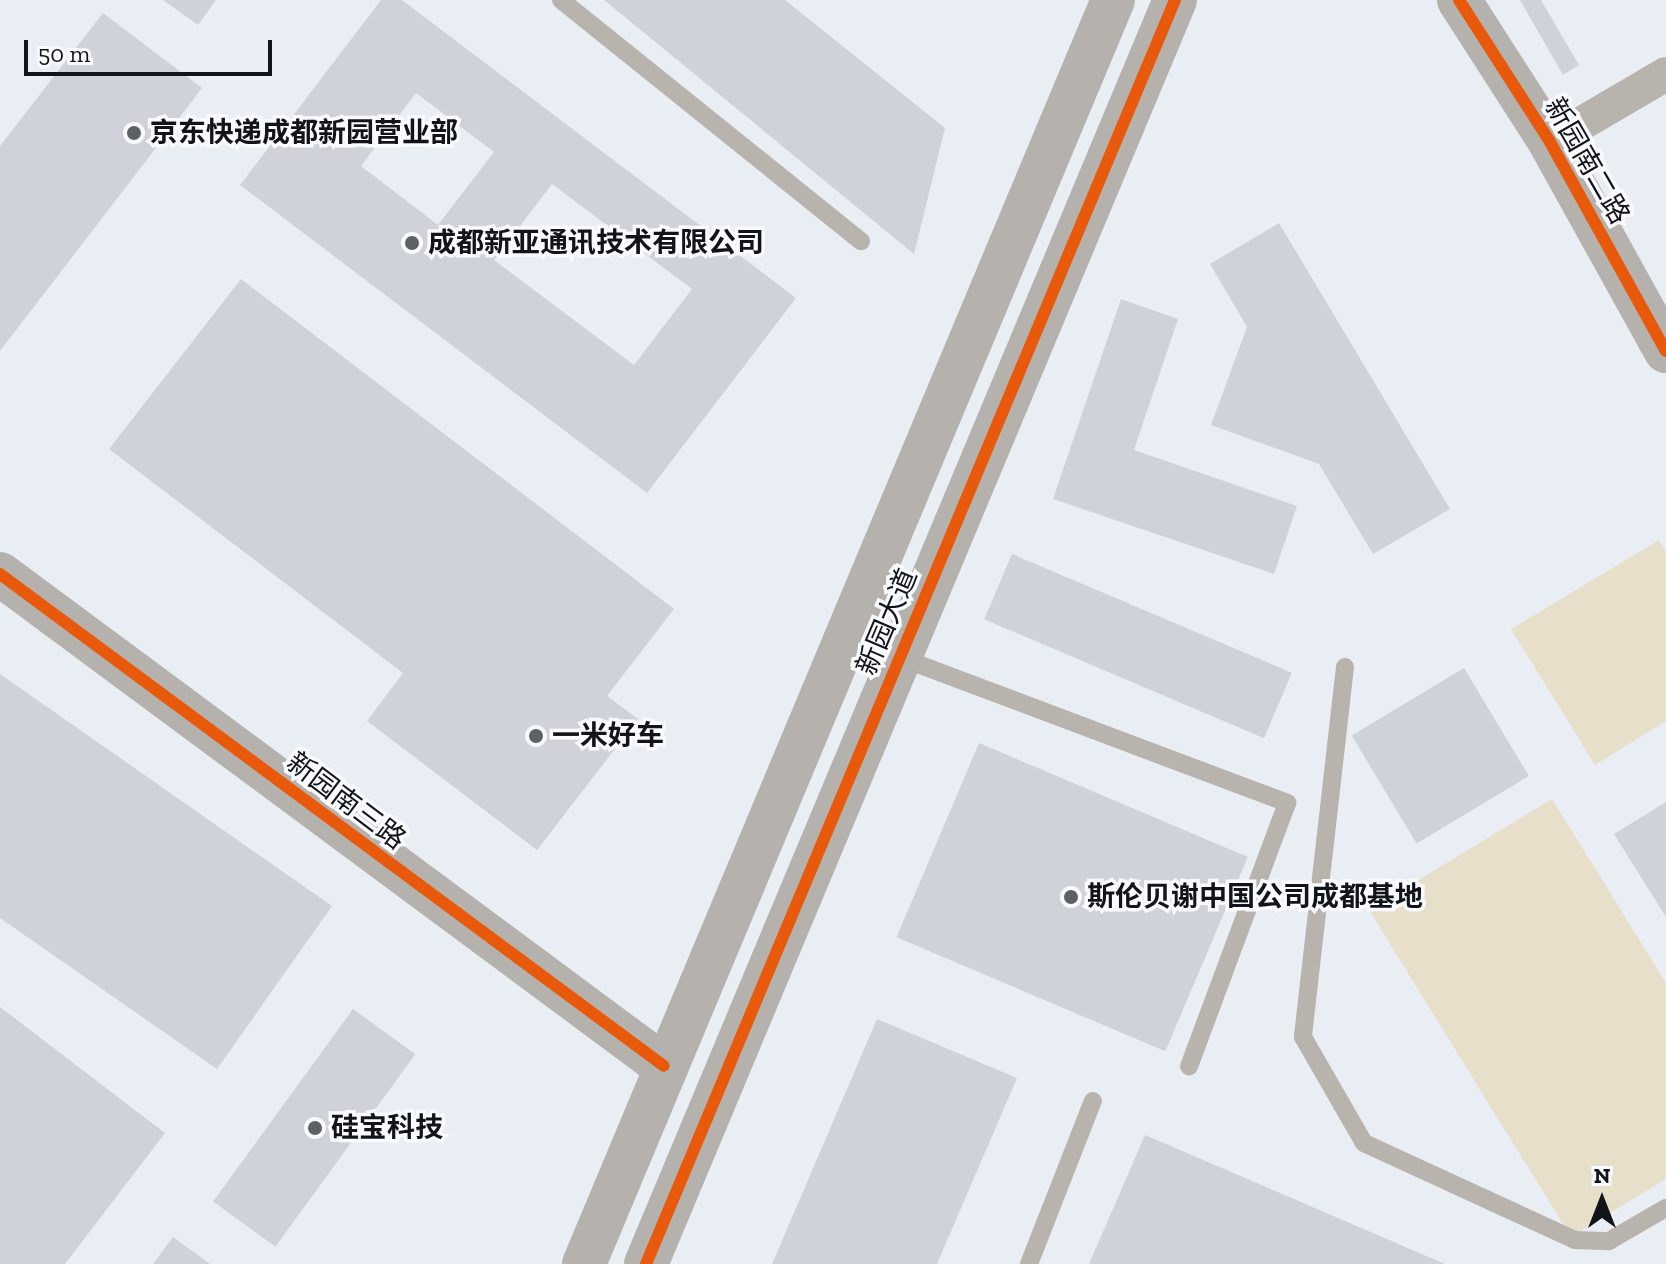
<!DOCTYPE html>
<meta charset="utf-8">
<style>
body{margin:0}
#map{position:relative;width:1666px;height:1264px;overflow:hidden;background:#e8eef4;font-family:"Zilla Slab","Noto Sans SC",serif}
div>[style]{position:absolute}
.green>*{inset:0;background:#e8dfcb}
.building>*{inset:0;background:#cfd3d9;transform-origin:0 0}
.lane>*{height:18px;margin:-9px;padding:0 9px;transform-origin:9px;border-radius:9px;background:#b8b4ad}
.street>*{height:34px;margin:-17px;padding:0 17px;transform-origin:17px;border-radius:17px;background:#b8b4ad}
.secondary>*{height:44px;margin:-22px;padding:0 22px;transform-origin:22px;border-radius:22px;background:#b5b2ad}
.cycleway>*{height:12px;margin:-6px;padding:0 6px;transform-origin:6px;border-radius:6px;background:#e8590c}
.dots>*{width:22px;height:22px;translate:-50% -50%;box-sizing:border-box;border:4px solid #f8fafd;border-radius:50%}
span{translate:-50% -50%;white-space:nowrap;text-align:center;line-height:1.15;-webkit-text-stroke:7px #f8fafd;paint-order:stroke}
.poi-label{font-size:28px;color:#111519;font-weight:700}
.left{translate:0 -50%;text-align:left}
.street-label{font-size:28px;color:#111519}
.north{position:absolute;left:1562px;top:1160px;width:80px;height:80px;-webkit-text-stroke:6px #f8fafd;paint-order:stroke;rotate:0deg;font-size:22px;font-weight:700;line-height:32px;text-align:center;color:#111519}
.north::after{content:'';display:block;margin:auto;width:28px;height:36px;background:#111519;clip-path:polygon(50% 0,100% 100%,50% 72%,0 100%)}
.scale{position:absolute;left:24px;top:40px;width:248px;height:36px;box-sizing:border-box;border:4px solid #111519;border-top:0;padding-left:10px;font-size:24px;line-height:28px;white-space:nowrap;color:#111519;-webkit-text-stroke:6px #f8fafd;paint-order:stroke}
</style>
<div id="map">
<div class="green">
<div style="clip-path:polygon(1659px 540px,1666px 552px,1666px 721px,1595px 765px,1511px 629px)"></div>
<div style="clip-path:polygon(1552px 799px,1666px 983px,1666px 1179px,1571px 1237px,1369px 910px)"></div>
</div>
<div class="building">
<div style="clip-path:polygon(163px 0,216px 0,198px 25px)"></div>
<div style="clip-path:polygon(evenodd,381px 0,402px 0,796px 298px,647px 493px,240px 185px,381px 0,416px 93px,494px 152px,438px 225px,361px 166px,416px 93px,381px 0,552px 184px,692px 289px,634px 365px,494px 260px,552px 184px)"></div>
<div style="clip-path:polygon(604px 0,785px 0,945px 128px,914px 254px)"></div>
<div style="clip-path:polygon(1520px 0,1541px 0,1579px 65px,1563px 75px)"></div>
<div style="clip-path:polygon(103px 13px,202px 88px,0 351px,0 146px)"></div>
<div style="clip-path:polygon(1279px 223px,1450px 509px,1373px 554px,1319px 464px,1211px 425px,1247px 327px,1210px 264px)"></div>
<div style="clip-path:polygon(241px 279px,674px 609px,607px 696px,638px 719px,537px 850px,367px 721px,403px 673px,109px 449px)"></div>
<div style="clip-path:polygon(1121px 299px,1178px 319px,1134px 450px,1297px 506px,1274px 574px,1053px 499px)"></div>
<div style="left:1012px;top:554px;width:304px;height:71px;rotate:23deg"></div>
<div style="left:1464px;top:668px;width:126px;height:131px;rotate:59deg"></div>
<div style="clip-path:polygon(0 674px,332px 906px,217px 1069px,0 918px)"></div>
<div style="left:979px;top:743px;width:292px;height:211px;rotate:23deg"></div>
<div style="clip-path:polygon(1666px 802px,1666px 917px,1614px 834px)"></div>
<div style="clip-path:polygon(0 1007px,165px 1133px,65px 1264px,0 1264px)"></div>
<div style="left:353px;top:1009px;width:77px;height:238px;rotate:36deg"></div>
<div style="clip-path:polygon(877px 1019px,1017px 1078px,937px 1264px,772px 1264px)"></div>
<div style="clip-path:polygon(1145px 1135px,1445px 1264px,1089px 1264px)"></div>
<div style="clip-path:polygon(173px 1237px,210px 1264px,153px 1264px)"></div>
</div>
<div class="lane">
<div style="left:561px;top:0;width:385px;rotate:38.8deg"></div>
<div style="left:899px;top:657px;width:415px;rotate:20.6deg"></div>
<div style="left:1287px;top:803px;width:281px;rotate:110.4deg"></div>
<div style="left:1345px;top:667px;width:372px;rotate:96.5deg"></div>
<div style="left:1303px;top:1037px;width:122px;rotate:60.1deg"></div>
<div style="left:1364px;top:1143px;width:232px;rotate:24.7deg"></div>
<div style="left:1575px;top:1240px;width:34px;rotate:2deg"></div>
<div style="left:1609px;top:1241px;width:66px;rotate:-30.1deg"></div>
<div style="left:1029px;top:1264px;width:175px;rotate:-68.6deg"></div>
</div>
<div class="street">
<div style="left:1550px;top:142px;width:134px;rotate:-30.4deg"></div>
</div>
<div class="secondary">
<div style="left:1459px;top:0;width:169px;rotate:57.3deg"></div>
<div style="left:1550px;top:142px;width:239px;rotate:61deg"></div>
<div style="left:0;top:574px;width:826px;rotate:36.54deg"></div>
<div style="left:584px;top:1264px;width:1370px;rotate:-67.29deg"></div>
<div style="left:646px;top:1264px;width:1370px;rotate:-67.29deg"></div>
</div>
<div class="cycleway">
<div style="left:1459px;top:0;width:169px;rotate:57.3deg"></div>
<div style="left:1550px;top:142px;width:239px;rotate:61deg"></div>
<div style="left:0;top:574px;width:826px;rotate:36.54deg"></div>
<div style="left:646px;top:1264px;width:1370px;rotate:-67.29deg"></div>
</div>
<div class="dots">
<div style="left:134px;top:133px;background:#5c6166"></div>
<div style="left:412px;top:243px;background:#5c6166"></div>
<div style="left:536px;top:736px;background:#5c6166"></div>
<div style="left:1071px;top:897px;background:#5c6166"></div>
<div style="left:315px;top:1128px;background:#5c6166"></div>
</div>
<div class="poi-label">
<span class="left" style="left:150px;top:133px">京东快递成都新园营业部</span>
<span class="left" style="left:428px;top:243px">成都新亚通讯技术有限公司</span>
<span class="left" style="left:552px;top:736px">一米好车</span>
<span class="left" style="left:1087px;top:897px">斯伦贝谢中国公司成都基地</span>
<span class="left" style="left:331px;top:1128px">硅宝科技</span>
</div>
<div class="street-label">
<span style="left:1587px;top:161px;rotate:60deg">新园南二路</span>
<span style="left:887px;top:622px;rotate:-67deg">新园大道</span>
<span style="left:346px;top:801px;rotate:37deg">新园南三路</span>
</div>
<div class="north">N</div>
<div class="scale">50 m</div>
</div>
